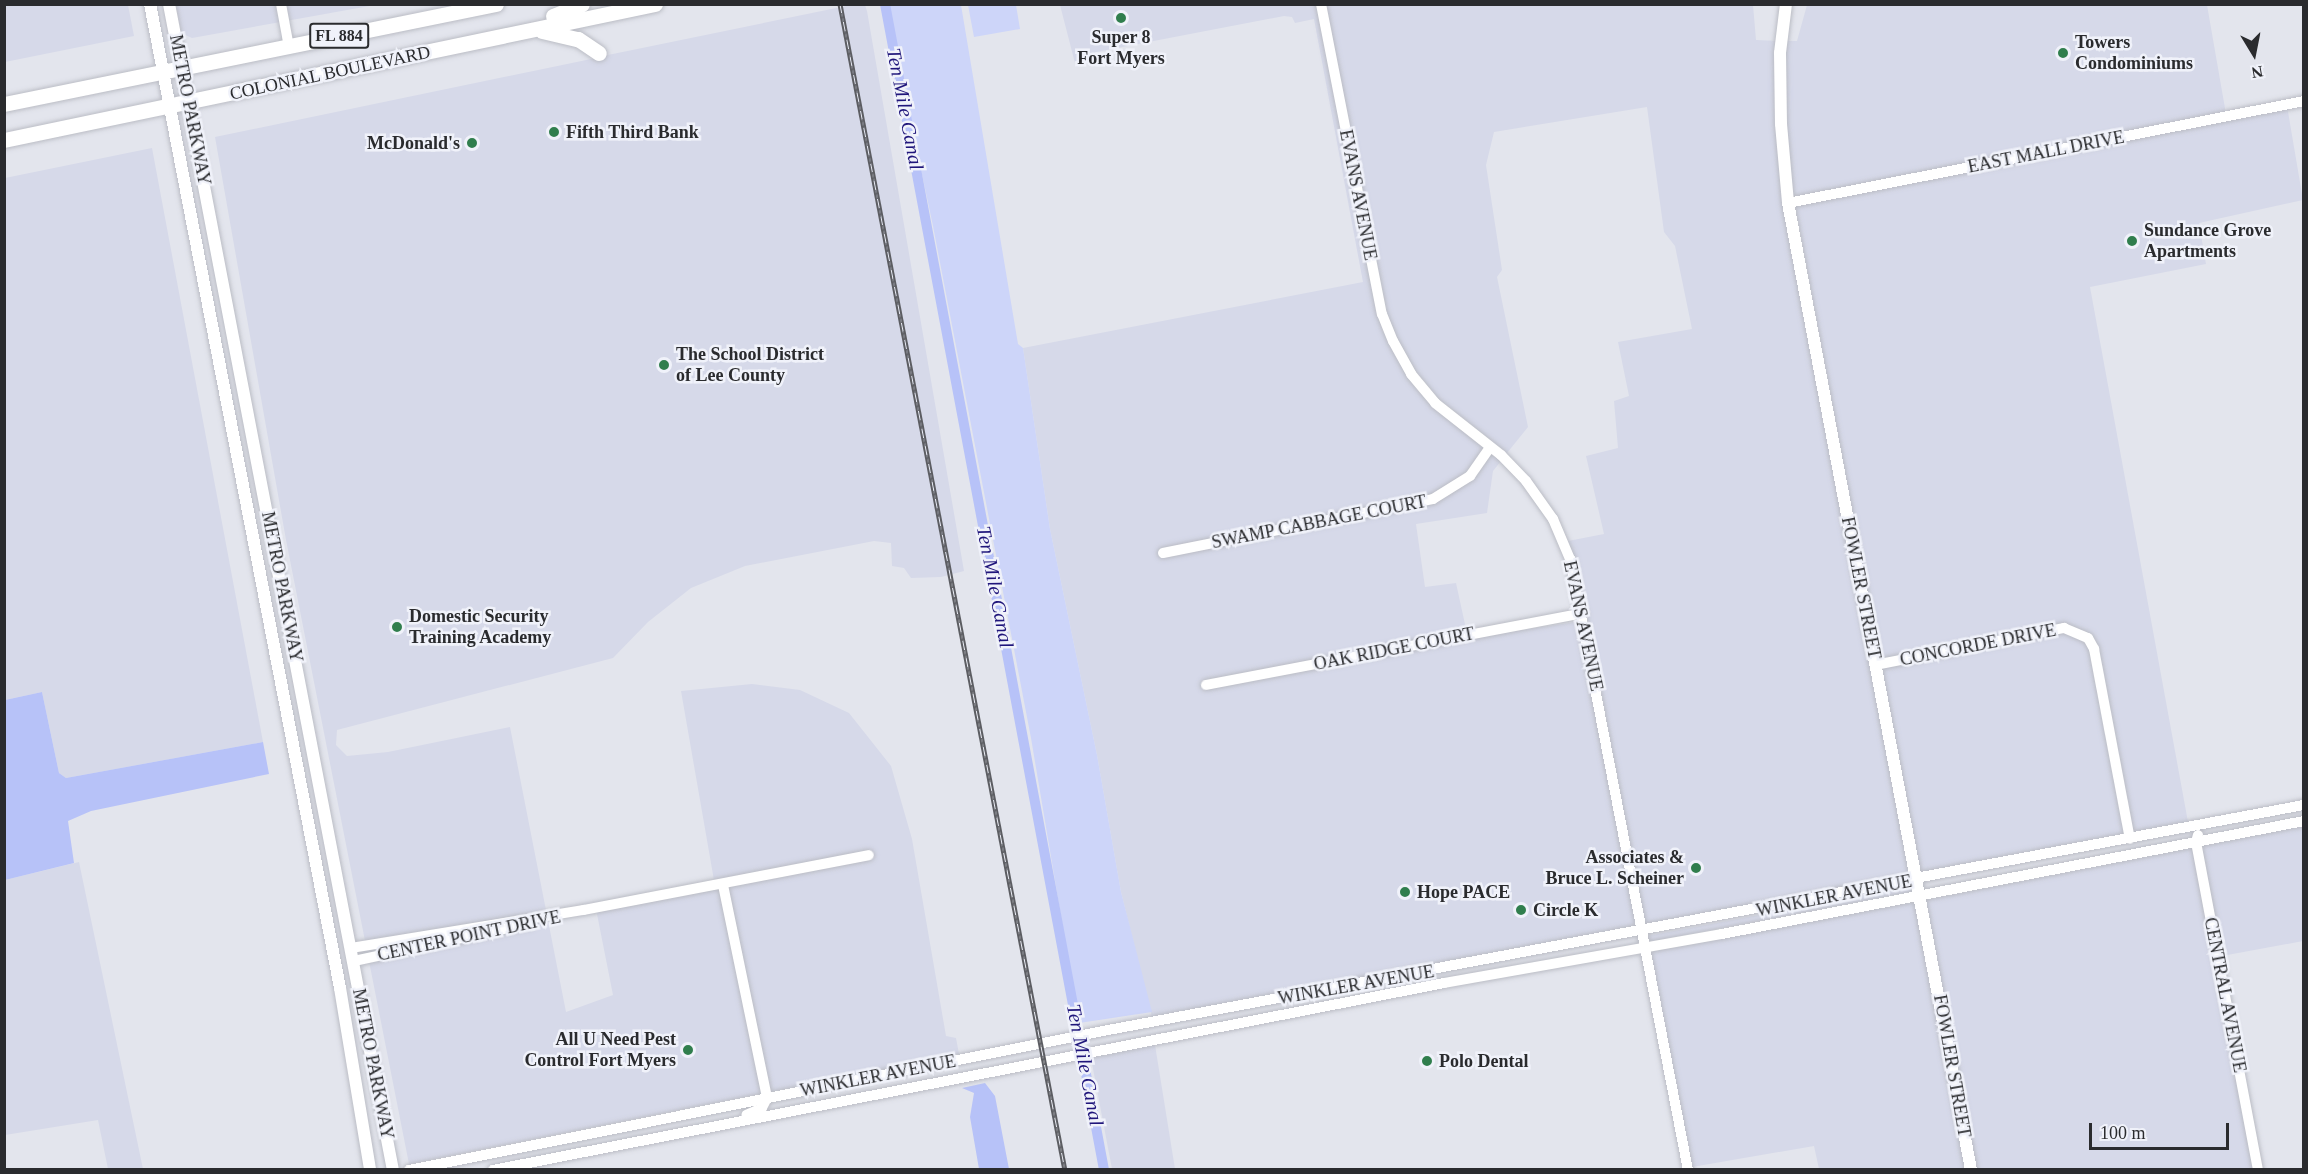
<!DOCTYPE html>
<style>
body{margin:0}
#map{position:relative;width:2308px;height:1174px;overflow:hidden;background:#e3e5ed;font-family:Georgia,serif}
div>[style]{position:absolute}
.built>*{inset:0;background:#d6d9e9}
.green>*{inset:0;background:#cdd5f9}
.water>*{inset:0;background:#b7c2f8}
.canal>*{height:10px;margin:-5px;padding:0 5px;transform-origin:5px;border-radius:5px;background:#b7c2f8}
.roads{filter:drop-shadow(0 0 2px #bbbdc5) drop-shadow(0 0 2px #bbbdc5)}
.minor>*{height:10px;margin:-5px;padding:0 5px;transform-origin:5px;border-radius:5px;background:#fff}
.major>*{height:12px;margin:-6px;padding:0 6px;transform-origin:6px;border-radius:6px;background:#fff}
.highway>*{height:15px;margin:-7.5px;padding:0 7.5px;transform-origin:7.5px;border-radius:7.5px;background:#fff}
.rail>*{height:5px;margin-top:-2.5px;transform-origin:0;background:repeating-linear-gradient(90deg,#f0f2fa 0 9px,#5c5d62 0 18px);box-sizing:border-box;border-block:2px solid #5c5d62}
.dots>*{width:16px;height:16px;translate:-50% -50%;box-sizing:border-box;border:3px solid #f0f2fa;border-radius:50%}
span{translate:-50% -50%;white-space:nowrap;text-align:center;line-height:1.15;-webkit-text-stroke:5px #f0f2fa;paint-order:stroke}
.shield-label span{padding:2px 4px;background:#f0f2fa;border:2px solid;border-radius:4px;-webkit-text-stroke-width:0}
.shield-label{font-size:16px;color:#2a2b2e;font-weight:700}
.poi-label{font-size:18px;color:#2a2b2e;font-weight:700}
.left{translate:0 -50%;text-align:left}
.right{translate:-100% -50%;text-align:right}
.street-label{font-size:18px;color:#2a2b2e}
.water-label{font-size:20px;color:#20167b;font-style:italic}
.frame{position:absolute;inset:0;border:6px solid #2a2b2e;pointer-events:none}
.north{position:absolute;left:2224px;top:24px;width:60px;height:60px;-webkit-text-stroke:4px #f0f2fa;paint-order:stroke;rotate:170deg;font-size:16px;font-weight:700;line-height:24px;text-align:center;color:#2a2b2e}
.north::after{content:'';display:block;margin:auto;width:21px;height:27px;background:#2a2b2e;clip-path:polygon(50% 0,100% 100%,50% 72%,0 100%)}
.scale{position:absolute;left:2089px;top:1123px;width:140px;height:27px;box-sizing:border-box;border:3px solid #2a2b2e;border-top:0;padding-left:8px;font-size:18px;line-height:21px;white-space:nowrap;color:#2a2b2e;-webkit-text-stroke:4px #f0f2fa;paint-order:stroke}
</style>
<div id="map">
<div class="built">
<div style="clip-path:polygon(5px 4px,128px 5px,134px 36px,5px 62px)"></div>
<div style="clip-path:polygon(176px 5px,375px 5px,192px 38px,181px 33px)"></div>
<div style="clip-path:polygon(851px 5px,865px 5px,867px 11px,964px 571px,941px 577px,911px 578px,904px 568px,892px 566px,891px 543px,874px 541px,745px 566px,691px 588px,648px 622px,613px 658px,337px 730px,336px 745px,347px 756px,388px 752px,510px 727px,566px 1012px,613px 995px,596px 909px,715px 886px,681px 691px,752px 684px,800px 690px,849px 713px,891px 766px,912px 839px,946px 1036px,956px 1038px,959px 1054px,409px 1164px,286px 540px,215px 137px,596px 58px,600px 61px,603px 56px)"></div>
<div style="clip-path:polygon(1060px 5px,1316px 5px,1382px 330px,1415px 388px,1433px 407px,1501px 461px,1493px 471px,1487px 513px,1416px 524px,1425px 587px,1456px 583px,1468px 638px,1576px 622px,1576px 610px,1636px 927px,1152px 1017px,1121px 892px,1097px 755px,1050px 529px,1023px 348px,1363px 282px,1314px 19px,1295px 23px,1292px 17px,1284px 16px,1086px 54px,1084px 65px,1076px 67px)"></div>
<div style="clip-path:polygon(1326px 5px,1753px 5px,1756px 40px,1777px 41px,1776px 124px,1783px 203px,1911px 876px,1645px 925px,1582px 587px,1568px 541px,1604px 534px,1586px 456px,1618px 448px,1614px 401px,1629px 396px,1618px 342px,1692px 329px,1675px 246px,1664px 232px,1647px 107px,1494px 132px,1486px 165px,1502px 270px,1497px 277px,1528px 427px,1507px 453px,1439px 399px,1415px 370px,1397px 339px,1387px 312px)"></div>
<div style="clip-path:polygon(1807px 5px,2207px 5px,2226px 114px,2286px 100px,2303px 200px,2199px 223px,2206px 264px,2090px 287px,2188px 822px,1920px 874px,1788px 166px,1786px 41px,1797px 41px)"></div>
<div style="clip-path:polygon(152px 148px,263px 742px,66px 778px,59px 773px,42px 692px,5px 700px,5px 178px)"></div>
<div style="clip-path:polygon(2303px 826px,2303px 941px,2222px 956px,2202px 846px)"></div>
<div style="clip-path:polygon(2192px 848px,2253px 1169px,1976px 1169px,1926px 900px)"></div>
<div style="clip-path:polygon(79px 862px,143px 1169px,108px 1169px,98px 1120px,5px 1135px,5px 880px)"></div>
<div style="clip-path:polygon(1913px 886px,1914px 891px,1648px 942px,1647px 936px)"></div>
<div style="clip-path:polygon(1916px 902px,1966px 1169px,1819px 1169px,1814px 1146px,1692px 1167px,1649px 952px)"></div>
<div style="clip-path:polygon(1155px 1045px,1175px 1169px,1112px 1169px,1091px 1058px)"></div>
</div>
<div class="green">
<div style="clip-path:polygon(886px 5px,961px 5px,1018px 344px,1023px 348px,1050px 529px,1097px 755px,1121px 892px,1152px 1012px,1079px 1023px,1031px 738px,933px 226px)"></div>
<div style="clip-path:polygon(968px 5px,1016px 5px,1020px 29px,974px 37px)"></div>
</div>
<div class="water">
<div style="clip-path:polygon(42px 692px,59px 773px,66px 778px,263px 742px,269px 774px,91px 811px,68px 821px,74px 863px,5px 880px,5px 700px)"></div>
<div style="clip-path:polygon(985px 1083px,995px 1096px,1009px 1169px,979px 1169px,970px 1117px,974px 1093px,962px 1088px)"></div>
</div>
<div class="canal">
<div style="left:885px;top:4px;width:1186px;rotate:79.36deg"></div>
</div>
<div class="roads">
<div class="minor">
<div style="left:281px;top:4px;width:44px;rotate:79.5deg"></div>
<div style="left:1321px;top:4px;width:316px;rotate:78.9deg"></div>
<div style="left:1382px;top:314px;width:29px;rotate:68deg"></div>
<div style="left:1393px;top:341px;width:38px;rotate:61deg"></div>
<div style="left:1411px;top:374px;width:38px;rotate:50deg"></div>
<div style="left:1435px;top:403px;width:84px;rotate:38.2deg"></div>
<div style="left:1501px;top:455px;width:36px;rotate:46deg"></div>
<div style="left:1526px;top:481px;width:47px;rotate:54.6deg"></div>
<div style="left:1553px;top:519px;width:43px;rotate:67deg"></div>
<div style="left:1570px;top:559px;width:622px;rotate:79.07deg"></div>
<div style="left:1788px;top:203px;width:526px;rotate:-11.18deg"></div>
<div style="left:1163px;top:553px;width:275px;rotate:-11.3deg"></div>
<div style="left:1433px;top:499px;width:44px;rotate:-31.9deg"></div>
<div style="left:1470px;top:476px;width:35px;rotate:-55deg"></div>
<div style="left:1875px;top:665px;width:193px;rotate:-11.1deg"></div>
<div style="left:2064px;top:628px;width:26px;rotate:23deg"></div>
<div style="left:2088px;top:638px;width:13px;rotate:61deg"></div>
<div style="left:2094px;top:649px;width:193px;rotate:79.3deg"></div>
<div style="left:1206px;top:685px;width:383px;rotate:-10.8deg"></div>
<div style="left:2198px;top:835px;width:7px;rotate:106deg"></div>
<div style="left:2196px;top:842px;width:334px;rotate:79.3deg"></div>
<div style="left:723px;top:885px;width:217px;rotate:78.3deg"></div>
<div style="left:767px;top:1098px;width:11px;rotate:117deg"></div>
<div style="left:762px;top:1108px;width:17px;rotate:156deg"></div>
<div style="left:351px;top:948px;width:236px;rotate:-9.3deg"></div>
<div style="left:584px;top:910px;width:290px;rotate:-10.9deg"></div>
<div style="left:354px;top:961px;width:181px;rotate:-12.1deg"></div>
<div style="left:409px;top:1170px;width:708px;rotate:-11.33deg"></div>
<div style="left:1103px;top:1031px;width:1222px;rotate:-10.66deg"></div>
<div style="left:493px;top:1170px;width:969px;rotate:-11.12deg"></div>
<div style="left:1444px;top:983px;width:282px;rotate:-10deg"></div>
<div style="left:1722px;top:934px;width:593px;rotate:-10.99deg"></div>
</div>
<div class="major">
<div style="left:150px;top:4px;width:1002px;rotate:79.07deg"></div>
<div style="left:340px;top:988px;width:184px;rotate:80.6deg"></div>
<div style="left:169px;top:4px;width:1187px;rotate:79.13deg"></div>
<div style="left:1786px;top:4px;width:49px;rotate:97deg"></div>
<div style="left:1780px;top:53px;width:71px;rotate:89.2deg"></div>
<div style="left:1781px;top:124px;width:79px;rotate:84.9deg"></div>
<div style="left:1788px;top:203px;width:984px;rotate:79.28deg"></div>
</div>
<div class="highway">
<div style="left:553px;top:16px;width:31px;rotate:-22deg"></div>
<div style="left:542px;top:31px;width:37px;rotate:13deg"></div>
<div style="left:578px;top:39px;width:25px;rotate:34deg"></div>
<div style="left:4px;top:104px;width:502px;rotate:-11.49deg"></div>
<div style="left:4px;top:140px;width:665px;rotate:-11.8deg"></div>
</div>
</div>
<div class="rail">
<div style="left:840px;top:4px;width:1188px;rotate:79.08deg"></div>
</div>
<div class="dots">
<div style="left:1121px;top:18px;background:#307e4d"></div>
<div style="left:2063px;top:53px;background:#307e4d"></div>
<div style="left:554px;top:132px;background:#307e4d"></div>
<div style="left:472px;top:143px;background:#307e4d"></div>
<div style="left:2132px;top:241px;background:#307e4d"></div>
<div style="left:664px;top:365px;background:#307e4d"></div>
<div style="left:397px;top:627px;background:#307e4d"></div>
<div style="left:1696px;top:868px;background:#307e4d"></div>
<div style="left:1405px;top:892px;background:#307e4d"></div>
<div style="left:1521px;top:910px;background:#307e4d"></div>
<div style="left:688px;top:1050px;background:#307e4d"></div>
<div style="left:1427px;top:1061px;background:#307e4d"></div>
</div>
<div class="shield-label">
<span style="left:339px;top:36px">FL 884</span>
</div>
<div class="poi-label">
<span style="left:1121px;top:48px">Super 8<br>Fort Myers</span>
<span class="left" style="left:2075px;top:53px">Towers<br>Condominiums</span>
<span class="left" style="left:566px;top:132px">Fifth Third Bank</span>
<span class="right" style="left:460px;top:143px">McDonald's</span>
<span class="left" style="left:2144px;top:241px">Sundance Grove<br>Apartments</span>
<span class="left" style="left:676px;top:365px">The School District<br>of Lee County</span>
<span class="left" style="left:409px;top:627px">Domestic Security<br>Training Academy</span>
<span class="right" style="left:1684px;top:868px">Associates &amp;<br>Bruce L. Scheiner</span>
<span class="left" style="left:1417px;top:892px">Hope PACE</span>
<span class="left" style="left:1533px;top:910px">Circle K</span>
<span class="right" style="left:676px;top:1050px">All U Need Pest<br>Control Fort Myers</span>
<span class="left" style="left:1439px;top:1061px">Polo Dental</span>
</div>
<div class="street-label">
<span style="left:330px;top:73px;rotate:-12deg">COLONIAL BOULEVARD</span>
<span style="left:190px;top:110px;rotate:79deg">METRO PARKWAY</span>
<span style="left:2046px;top:152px;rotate:-11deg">EAST MALL DRIVE</span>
<span style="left:1358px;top:195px;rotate:79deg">EVANS AVENUE</span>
<span style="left:1319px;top:522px;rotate:-11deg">SWAMP CABBAGE COURT</span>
<span style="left:282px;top:587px;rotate:79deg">METRO PARKWAY</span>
<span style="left:1861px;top:588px;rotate:79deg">FOWLER STREET</span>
<span style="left:1583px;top:626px;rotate:78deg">EVANS AVENUE</span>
<span style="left:1978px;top:645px;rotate:-11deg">CONCORDE DRIVE</span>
<span style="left:1394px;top:649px;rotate:-11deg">OAK RIDGE COURT</span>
<span style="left:1834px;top:896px;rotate:-11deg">WINKLER AVENUE</span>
<span style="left:469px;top:936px;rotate:-12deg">CENTER POINT DRIVE</span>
<span style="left:1356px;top:985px;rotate:-10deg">WINKLER AVENUE</span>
<span style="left:2225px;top:995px;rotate:79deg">CENTRAL AVENUE</span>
<span style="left:373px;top:1064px;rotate:79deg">METRO PARKWAY</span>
<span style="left:1952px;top:1066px;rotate:80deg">FOWLER STREET</span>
<span style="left:878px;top:1076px;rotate:-11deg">WINKLER AVENUE</span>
</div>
<div class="water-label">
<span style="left:905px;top:109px;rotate:79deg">Ten Mile Canal</span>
<span style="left:995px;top:587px;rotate:79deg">Ten Mile Canal</span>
<span style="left:1085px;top:1065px;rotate:79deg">Ten Mile Canal</span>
</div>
<div class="frame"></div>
<div class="north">N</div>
<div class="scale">100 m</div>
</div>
